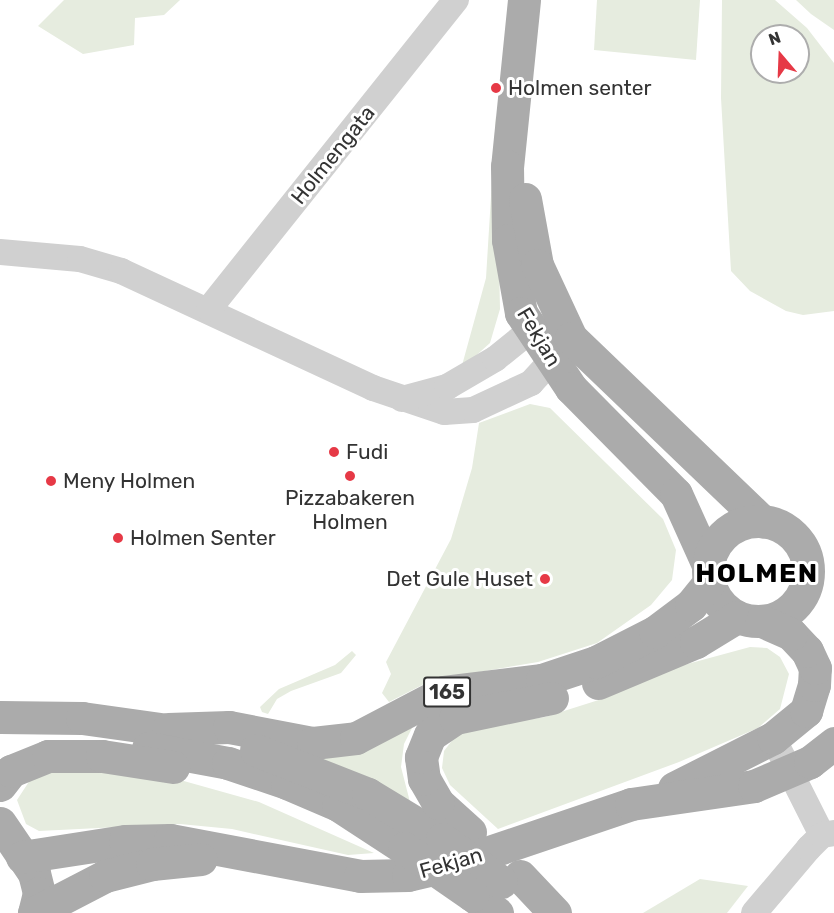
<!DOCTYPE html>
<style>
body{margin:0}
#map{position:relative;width:834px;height:913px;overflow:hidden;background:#fff;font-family:Rubik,sans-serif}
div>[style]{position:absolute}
.green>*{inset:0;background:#e6ecdf}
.minor>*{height:26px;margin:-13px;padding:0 13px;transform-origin:13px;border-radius:13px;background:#d0d0d0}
.major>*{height:33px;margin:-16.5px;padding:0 16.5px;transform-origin:16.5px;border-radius:16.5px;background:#ababab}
.major>.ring{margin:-16.5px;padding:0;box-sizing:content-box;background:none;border:33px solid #ababab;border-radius:50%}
.major-bridge>*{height:33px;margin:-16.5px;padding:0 16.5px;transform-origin:16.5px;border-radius:16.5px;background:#ababab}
.dots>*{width:16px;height:16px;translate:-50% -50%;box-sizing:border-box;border:3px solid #fff;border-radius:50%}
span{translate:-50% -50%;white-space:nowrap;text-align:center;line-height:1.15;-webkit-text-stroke:6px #fff;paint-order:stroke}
.shield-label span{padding:2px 4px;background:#fff;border:2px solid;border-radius:4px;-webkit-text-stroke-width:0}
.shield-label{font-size:20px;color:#333;font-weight:700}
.poi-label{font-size:21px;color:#333}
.left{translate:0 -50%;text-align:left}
.right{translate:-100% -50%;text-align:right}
.street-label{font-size:21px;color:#333}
.district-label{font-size:27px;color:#000;font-weight:700;letter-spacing:1.5px}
.north{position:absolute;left:750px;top:24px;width:60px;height:60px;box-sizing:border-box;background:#fff;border:2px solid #adadad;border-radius:50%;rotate:341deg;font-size:16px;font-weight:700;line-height:24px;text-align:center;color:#333}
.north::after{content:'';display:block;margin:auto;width:21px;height:27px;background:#e63946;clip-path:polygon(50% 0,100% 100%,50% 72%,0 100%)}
</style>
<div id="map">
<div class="green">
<div style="clip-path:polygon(64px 0,180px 0,164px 15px,135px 18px,134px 45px,83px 54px,38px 26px)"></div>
<div style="clip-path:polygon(597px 0,700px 0,696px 60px,594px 50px)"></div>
<div style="clip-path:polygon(evenodd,722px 0,775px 0,807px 28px,834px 63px,834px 311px,803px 315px,786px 311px,750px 291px,731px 271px,721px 98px,722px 0,762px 36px,798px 36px,798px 72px,762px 72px,762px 36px)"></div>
<div style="clip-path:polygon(796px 0,834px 0,834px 30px,811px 14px)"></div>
<div style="clip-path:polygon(496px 115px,500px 309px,490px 343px,461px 369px,486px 278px)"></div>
<div style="clip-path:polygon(530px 404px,550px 408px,663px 519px,676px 550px,672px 580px,651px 605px,597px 643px,538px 662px,432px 680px,389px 702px,382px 693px,391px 674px,386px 662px,451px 539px,472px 468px,479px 423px)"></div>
<div style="clip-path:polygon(750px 647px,767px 648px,780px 657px,789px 674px,780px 709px,758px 728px,679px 762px,498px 829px,450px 785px,442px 768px,444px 751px,454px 738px,474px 728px,545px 717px,605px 698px,680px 666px)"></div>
<div style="clip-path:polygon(352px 651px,356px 655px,341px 673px,291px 691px,277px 699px,268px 714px,262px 712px,260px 707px,279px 689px,335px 665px)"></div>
<div style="clip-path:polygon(413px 726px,404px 744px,401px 767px,410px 802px,320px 758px)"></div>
<div style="clip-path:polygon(58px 767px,166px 776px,259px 802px,374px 853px,348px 855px,232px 829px,180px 824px,39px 831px,26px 824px,17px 800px,32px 777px)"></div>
<div style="clip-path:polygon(700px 879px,748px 886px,727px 913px,643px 913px)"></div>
</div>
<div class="minor">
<div style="left:0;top:252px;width:80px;rotate:5deg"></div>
<div style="left:80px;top:259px;width:43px;rotate:16.3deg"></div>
<div style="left:121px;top:271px;width:278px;rotate:24.9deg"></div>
<div style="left:373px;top:388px;width:75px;rotate:18.7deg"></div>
<div style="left:444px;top:412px;width:29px;rotate:-4deg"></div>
<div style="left:473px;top:410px;width:64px;rotate:-25deg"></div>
<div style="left:531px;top:383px;width:49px;rotate:-47.5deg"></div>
<div style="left:209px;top:309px;width:396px;rotate:-51.4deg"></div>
<div style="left:402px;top:399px;width:47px;rotate:-14.9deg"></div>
<div style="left:447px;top:387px;width:56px;rotate:-30.3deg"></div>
<div style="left:495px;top:359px;width:48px;rotate:-39deg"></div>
<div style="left:532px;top:329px;width:18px;rotate:-9deg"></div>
<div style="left:773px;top:738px;width:109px;rotate:63.2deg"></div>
<div style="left:754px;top:913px;width:85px;rotate:-49.8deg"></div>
<div style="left:809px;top:848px;width:18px;rotate:-45deg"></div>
<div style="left:822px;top:835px;width:12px;rotate:-9deg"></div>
</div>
<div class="major">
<div style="left:524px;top:0;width:167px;rotate:95.8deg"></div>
<div style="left:507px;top:166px;width:74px;rotate:89.2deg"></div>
<div style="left:508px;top:240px;width:74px;rotate:79.9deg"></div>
<div style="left:521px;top:313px;width:90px;rotate:56.3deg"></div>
<div style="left:571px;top:388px;width:149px;rotate:45.3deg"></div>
<div style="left:676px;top:494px;width:78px;rotate:65.7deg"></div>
<div style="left:525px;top:199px;width:67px;rotate:79.7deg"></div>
<div style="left:537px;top:265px;width:81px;rotate:65deg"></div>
<div style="left:571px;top:338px;width:265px;rotate:43.8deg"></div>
<div class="ring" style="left:708px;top:521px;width:67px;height:67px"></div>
<div style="left:598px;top:683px;width:106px;rotate:-22.7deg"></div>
<div style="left:696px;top:642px;width:48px;rotate:-31.4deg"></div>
<div style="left:0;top:717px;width:82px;rotate:0.7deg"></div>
<div style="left:82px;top:718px;width:108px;rotate:8deg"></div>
<div style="left:168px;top:729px;width:61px;rotate:-1.9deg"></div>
<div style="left:229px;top:727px;width:86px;rotate:10.8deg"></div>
<div style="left:313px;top:743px;width:43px;rotate:-6.6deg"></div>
<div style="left:356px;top:738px;width:99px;rotate:-27.6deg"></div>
<div style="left:444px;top:692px;width:99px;rotate:-7deg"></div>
<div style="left:542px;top:680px;width:57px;rotate:-18.4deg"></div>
<div style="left:596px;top:662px;width:66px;rotate:-27deg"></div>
<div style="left:655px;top:632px;width:45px;rotate:-36.9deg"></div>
<div style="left:691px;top:605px;width:28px;rotate:-51deg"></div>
<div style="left:148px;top:748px;width:81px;rotate:10.6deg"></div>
<div style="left:228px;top:763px;width:62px;rotate:18.7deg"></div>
<div style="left:287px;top:783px;width:56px;rotate:23.3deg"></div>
<div style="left:338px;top:805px;width:79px;rotate:33.1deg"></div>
<div style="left:256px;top:750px;width:120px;rotate:21.4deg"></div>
<div style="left:368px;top:794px;width:87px;rotate:31.3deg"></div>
<div style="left:0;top:785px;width:18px;rotate:-52deg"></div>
<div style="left:11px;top:771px;width:40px;rotate:-22deg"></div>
<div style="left:48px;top:756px;width:54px"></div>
<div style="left:102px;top:756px;width:72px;rotate:8.8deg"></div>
<div style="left:674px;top:788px;width:111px;rotate:-26.8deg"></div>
<div style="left:773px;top:738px;width:43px;rotate:-39.3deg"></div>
<div style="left:806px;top:711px;width:27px;rotate:-73deg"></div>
<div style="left:814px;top:685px;width:17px;rotate:-87deg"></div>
<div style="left:815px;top:668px;width:19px;rotate:-115deg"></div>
<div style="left:807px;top:651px;width:23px;rotate:-133deg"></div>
<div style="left:791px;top:634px;width:32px;rotate:-156deg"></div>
<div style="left:0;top:823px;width:60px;rotate:55.8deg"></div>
<div style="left:34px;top:873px;width:21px;rotate:76deg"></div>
<div style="left:39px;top:893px;width:21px;rotate:104deg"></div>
<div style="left:470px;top:832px;width:43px;rotate:-137.8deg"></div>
<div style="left:438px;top:803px;width:28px;rotate:-120deg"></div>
<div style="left:424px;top:779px;width:22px;rotate:-98deg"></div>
<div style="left:421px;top:757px;width:24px;rotate:-68deg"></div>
<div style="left:430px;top:735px;width:30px;rotate:-34deg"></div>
<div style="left:455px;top:718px;width:99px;rotate:-11.7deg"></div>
<div style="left:22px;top:857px;width:104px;rotate:-8.8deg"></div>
<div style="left:125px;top:841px;width:45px;rotate:-1.3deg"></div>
<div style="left:170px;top:840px;width:193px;rotate:10.7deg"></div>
<div style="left:360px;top:876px;width:48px;rotate:-1.2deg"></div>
<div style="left:408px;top:875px;width:47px;rotate:-13.4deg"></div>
<div style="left:454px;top:864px;width:187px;rotate:-18.7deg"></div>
<div style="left:631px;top:804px;width:124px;rotate:-8.3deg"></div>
<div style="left:754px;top:786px;width:61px;rotate:-23.2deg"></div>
<div style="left:810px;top:762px;width:31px;rotate:-38deg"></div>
<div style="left:520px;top:876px;width:51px;rotate:46.6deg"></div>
<div style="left:472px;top:895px;width:31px;rotate:36deg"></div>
<div style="left:34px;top:913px;width:80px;rotate:-27.5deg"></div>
<div style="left:105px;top:876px;width:49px;rotate:-14.3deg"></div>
<div style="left:152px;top:864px;width:49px;rotate:-5.8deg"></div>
</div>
<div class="major-bridge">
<div style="left:442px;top:839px;width:73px;rotate:36.1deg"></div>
<div style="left:404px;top:848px;width:83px;rotate:34.7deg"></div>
</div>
<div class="dots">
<div style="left:496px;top:88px;background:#e63946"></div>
<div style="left:334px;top:452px;background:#e63946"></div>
<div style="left:350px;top:476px;background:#e63946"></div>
<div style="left:51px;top:481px;background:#e63946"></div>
<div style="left:118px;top:538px;background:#e63946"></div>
<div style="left:545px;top:579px;background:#e63946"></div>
</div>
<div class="shield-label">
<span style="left:447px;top:692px">165</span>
</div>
<div class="poi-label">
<span class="left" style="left:508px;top:88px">Holmen senter</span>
<span class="left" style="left:346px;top:452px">Fudi</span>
<span class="left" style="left:63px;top:481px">Meny Holmen</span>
<span style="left:350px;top:510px">Pizzabakeren<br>Holmen</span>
<span class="left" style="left:130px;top:538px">Holmen Senter</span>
<span class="right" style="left:533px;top:579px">Det Gule Huset</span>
</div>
<div class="street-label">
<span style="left:333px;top:155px;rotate:-51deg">Holmengata</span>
<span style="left:539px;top:337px;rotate:59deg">Fekjan</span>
<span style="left:451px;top:863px;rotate:-16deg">Fekjan</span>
</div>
<div class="district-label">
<span style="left:757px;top:574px">HOLMEN</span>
</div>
<div class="north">N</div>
</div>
